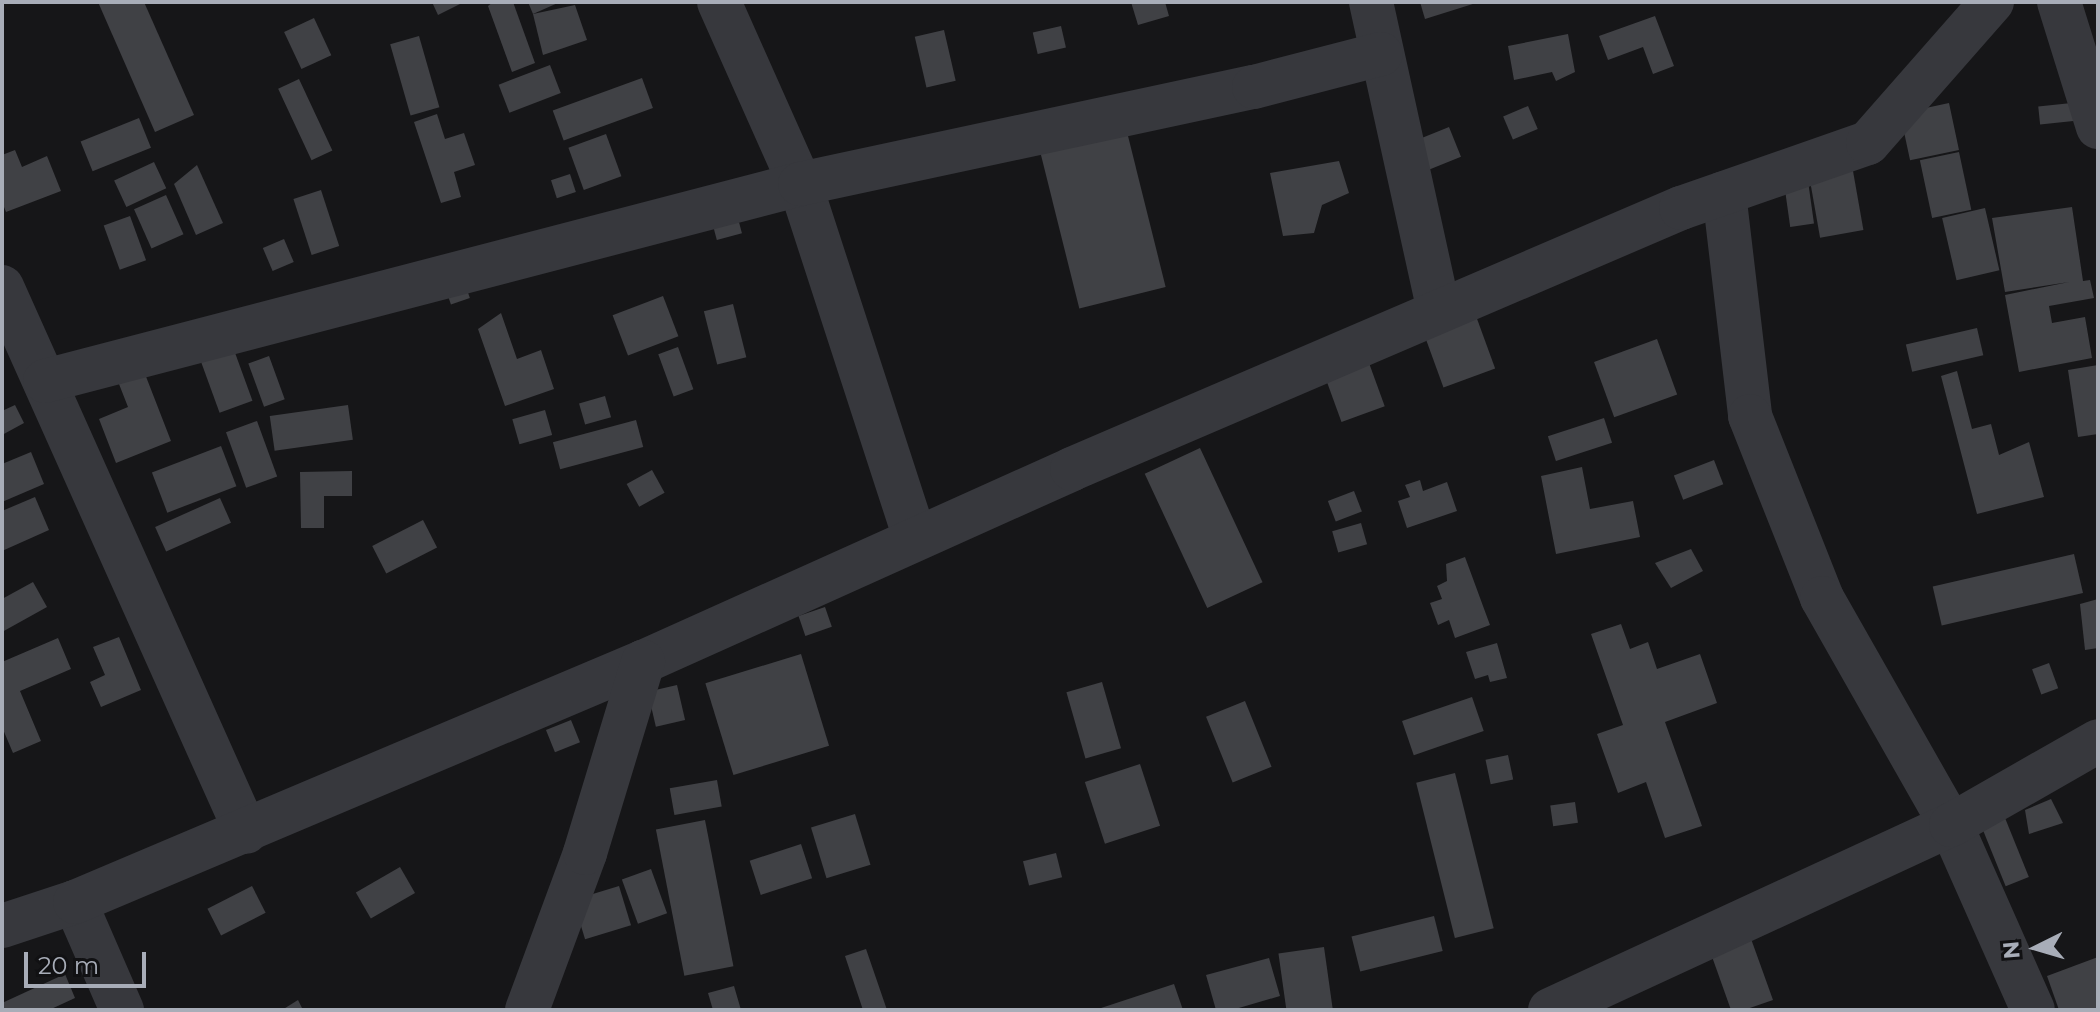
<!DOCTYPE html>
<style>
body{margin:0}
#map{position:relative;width:2100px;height:1012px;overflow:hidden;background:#161618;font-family:Montserrat,sans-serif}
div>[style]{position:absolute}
.building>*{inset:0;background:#404145;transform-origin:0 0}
.street>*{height:44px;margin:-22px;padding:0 22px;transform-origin:22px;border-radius:22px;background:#37383d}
span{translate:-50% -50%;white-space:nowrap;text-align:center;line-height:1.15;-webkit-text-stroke:7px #111113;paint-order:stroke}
.frame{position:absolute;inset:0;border:4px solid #a8adb8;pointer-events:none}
.north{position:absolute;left:1996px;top:908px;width:80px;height:80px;-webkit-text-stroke:6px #111113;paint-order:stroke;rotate:265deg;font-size:22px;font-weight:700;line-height:32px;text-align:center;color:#a8adb8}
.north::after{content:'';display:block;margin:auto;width:28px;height:36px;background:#a8adb8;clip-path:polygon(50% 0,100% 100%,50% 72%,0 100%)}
.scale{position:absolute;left:24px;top:952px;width:122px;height:36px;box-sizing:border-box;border:4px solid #a8adb8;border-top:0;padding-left:10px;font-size:24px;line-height:28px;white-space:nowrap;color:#a8adb8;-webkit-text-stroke:6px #111113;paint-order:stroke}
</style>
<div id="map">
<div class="building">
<div style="clip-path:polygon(98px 2px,144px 2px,194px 115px,155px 132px)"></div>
<div style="clip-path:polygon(432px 2px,464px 2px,438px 15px)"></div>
<div style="clip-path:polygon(493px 2px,513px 2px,535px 63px,512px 72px,488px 6px)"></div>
<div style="clip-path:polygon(528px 2px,560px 2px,533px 14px)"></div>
<div style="clip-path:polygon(1131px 2px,1165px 2px,1169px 16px,1138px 25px)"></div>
<div style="clip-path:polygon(1420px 2px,1476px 2px,1476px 3px,1425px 19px)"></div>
<div style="clip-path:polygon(575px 5px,587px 40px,543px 55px,533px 14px)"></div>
<div style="clip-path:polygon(1655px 16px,1674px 66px,1653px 74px,1643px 47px,1608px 60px,1599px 36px)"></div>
<div style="left:314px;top:18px;width:41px;height:33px;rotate:65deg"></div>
<div style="left:1061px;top:26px;width:22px;height:29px;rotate:77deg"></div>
<div style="left:944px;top:30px;width:52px;height:30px;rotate:77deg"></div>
<div style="clip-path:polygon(1568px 34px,1575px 72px,1556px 81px,1552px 72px,1514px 80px,1508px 46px)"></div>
<div style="left:419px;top:36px;width:74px;height:30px;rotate:74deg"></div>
<div style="left:550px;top:65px;width:30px;height:55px;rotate:69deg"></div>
<div style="left:642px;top:78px;width:32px;height:95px;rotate:70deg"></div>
<div style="left:299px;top:79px;width:79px;height:23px;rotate:65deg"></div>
<div style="left:2081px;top:102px;width:18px;height:43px;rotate:84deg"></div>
<div style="left:1949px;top:103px;width:48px;height:50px;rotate:78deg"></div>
<div style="left:1528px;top:106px;width:25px;height:27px;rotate:67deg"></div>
<div style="clip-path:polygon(437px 114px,445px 139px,464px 133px,475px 165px,454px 172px,461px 197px,441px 203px,414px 122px)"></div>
<div style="left:139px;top:118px;width:32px;height:63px;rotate:68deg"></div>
<div style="left:1125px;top:124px;width:168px;height:89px;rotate:76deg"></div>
<div style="left:1449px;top:127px;width:32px;height:34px;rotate:68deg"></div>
<div style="left:606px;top:134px;width:45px;height:40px;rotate:70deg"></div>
<div style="clip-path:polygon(15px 150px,22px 167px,47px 156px,61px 191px,6px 212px,2px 202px,2px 155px)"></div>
<div style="left:1959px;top:152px;width:59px;height:40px;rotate:78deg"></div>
<div style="clip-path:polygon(1339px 161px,1349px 193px,1322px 205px,1314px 233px,1283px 236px,1270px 173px)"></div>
<div style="left:154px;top:162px;width:29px;height:44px;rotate:65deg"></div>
<div style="clip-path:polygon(197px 165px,223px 223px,196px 235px,174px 184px)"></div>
<div style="left:1853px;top:171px;width:60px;height:44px;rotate:80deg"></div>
<div style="left:570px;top:174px;width:19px;height:20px;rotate:72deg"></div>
<div style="left:1808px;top:181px;width:43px;height:24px;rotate:82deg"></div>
<div style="left:321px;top:190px;width:59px;height:29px;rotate:72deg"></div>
<div style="left:166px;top:195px;width:43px;height:35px;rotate:66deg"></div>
<div style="clip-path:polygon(2072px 207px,2083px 281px,2090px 280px,2094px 298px,2049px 306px,2052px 323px,2085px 317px,2092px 358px,2019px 372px,2005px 295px,2069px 282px,2005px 292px,1992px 218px)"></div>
<div style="left:1985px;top:208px;width:64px;height:44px;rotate:77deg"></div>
<div style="left:736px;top:211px;width:23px;height:26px;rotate:75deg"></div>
<div style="left:130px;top:216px;width:47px;height:28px;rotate:70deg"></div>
<div style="left:284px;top:239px;width:25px;height:23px;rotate:67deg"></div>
<div style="left:464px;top:281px;width:18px;height:20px;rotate:71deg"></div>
<div style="left:663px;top:296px;width:43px;height:54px;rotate:69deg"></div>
<div style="left:733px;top:304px;width:55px;height:30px;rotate:76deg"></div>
<div style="clip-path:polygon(501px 313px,517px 359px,541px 350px,554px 389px,505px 406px,478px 329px)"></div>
<div style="left:1476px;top:316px;width:56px;height:55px;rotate:70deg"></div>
<div style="left:1977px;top:328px;width:28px;height:73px;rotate:77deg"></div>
<div style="left:1657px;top:339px;width:59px;height:67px;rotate:70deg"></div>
<div style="left:678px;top:347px;width:45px;height:21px;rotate:70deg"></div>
<div style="left:234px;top:350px;width:54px;height:35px;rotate:70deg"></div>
<div style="left:269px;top:356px;width:46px;height:22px;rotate:70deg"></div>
<div style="left:1369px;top:363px;width:46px;height:46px;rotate:70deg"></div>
<div style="clip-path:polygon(2098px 365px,2098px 434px,2078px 437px,2068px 370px)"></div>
<div style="clip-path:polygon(1957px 371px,1972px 429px,1991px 424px,1999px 455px,2029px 442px,2044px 497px,1977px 514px,1941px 376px)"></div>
<div style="clip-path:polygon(145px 374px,171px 441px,116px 463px,99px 419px,128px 407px,119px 384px)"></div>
<div style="left:605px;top:396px;width:22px;height:27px;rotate:74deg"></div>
<div style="clip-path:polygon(15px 405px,24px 423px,2px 435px,2px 411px)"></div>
<div style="left:348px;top:405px;width:35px;height:79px;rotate:82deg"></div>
<div style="left:545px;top:410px;width:26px;height:34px;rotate:74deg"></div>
<div style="left:1604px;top:418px;width:26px;height:59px;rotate:72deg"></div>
<div style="left:636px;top:420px;width:28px;height:86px;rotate:75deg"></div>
<div style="left:257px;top:421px;width:59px;height:33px;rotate:70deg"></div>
<div style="left:221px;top:446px;width:43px;height:74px;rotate:69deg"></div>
<div style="left:1200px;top:448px;width:148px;height:61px;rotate:65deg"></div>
<div style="clip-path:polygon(31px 452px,44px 484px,2px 502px,2px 464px)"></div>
<div style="left:1714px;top:460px;width:26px;height:43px;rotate:69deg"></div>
<div style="clip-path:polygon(1582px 467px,1590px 509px,1633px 501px,1640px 537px,1556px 554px,1541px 476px)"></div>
<div style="left:652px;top:470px;width:26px;height:29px;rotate:61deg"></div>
<div style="clip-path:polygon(352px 471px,352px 496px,324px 496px,324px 528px,301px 528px,300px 472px)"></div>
<div style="clip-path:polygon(1420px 480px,1423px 491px,1447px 482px,1457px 511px,1407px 528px,1398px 501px,1410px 497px,1405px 485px)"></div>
<div style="left:1354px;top:491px;width:22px;height:28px;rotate:69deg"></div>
<div style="clip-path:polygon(35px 497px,49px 530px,2px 551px,2px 511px)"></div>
<div style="left:220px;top:498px;width:27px;height:71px;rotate:66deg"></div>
<div style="left:423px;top:520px;width:31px;height:57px;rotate:63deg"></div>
<div style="left:1361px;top:523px;width:22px;height:30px;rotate:74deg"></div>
<div style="clip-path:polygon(1691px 549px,1703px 571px,1671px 588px,1655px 563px)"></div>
<div style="left:2074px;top:554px;width:40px;height:145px;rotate:77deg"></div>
<div style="clip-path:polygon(1465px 557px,1490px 625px,1455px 638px,1449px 620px,1438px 625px,1430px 603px,1442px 599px,1437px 586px,1447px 581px,1446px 564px)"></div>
<div style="clip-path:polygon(33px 582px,47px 607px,2px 632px,2px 599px)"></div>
<div style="clip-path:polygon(2098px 599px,2098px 648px,2085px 650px,2080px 604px)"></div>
<div style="left:825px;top:607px;width:21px;height:28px;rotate:71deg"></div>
<div style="clip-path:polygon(1621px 624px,1630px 649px,1648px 642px,1657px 669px,1700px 654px,1717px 703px,1665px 722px,1702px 826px,1665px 838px,1646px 782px,1618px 793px,1597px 734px,1623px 725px,1591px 634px)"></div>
<div style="clip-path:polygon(119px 637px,141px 690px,101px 707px,90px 682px,105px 675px,93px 647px)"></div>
<div style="clip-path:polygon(58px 638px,71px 669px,20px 691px,41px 741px,13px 753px,2px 727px,2px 662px)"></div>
<div style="clip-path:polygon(1497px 643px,1507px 678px,1490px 682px,1488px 675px,1475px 679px,1466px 652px)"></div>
<div style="left:801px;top:654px;width:96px;height:100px;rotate:73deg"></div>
<div style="left:2049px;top:663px;width:27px;height:18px;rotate:70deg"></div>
<div style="left:1102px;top:682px;width:69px;height:37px;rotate:74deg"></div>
<div style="left:677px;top:685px;width:36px;height:30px;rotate:77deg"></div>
<div style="left:1472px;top:697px;width:36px;height:74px;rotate:71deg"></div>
<div style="left:1245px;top:701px;width:71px;height:42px;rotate:68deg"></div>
<div style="left:571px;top:720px;width:24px;height:27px;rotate:68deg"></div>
<div style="left:1508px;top:755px;width:25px;height:23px;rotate:78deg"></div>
<div style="left:1140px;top:764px;width:65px;height:58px;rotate:72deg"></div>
<div style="left:1455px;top:773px;width:160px;height:40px;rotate:76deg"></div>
<div style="left:717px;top:780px;width:27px;height:48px;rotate:80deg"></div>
<div style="clip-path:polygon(2051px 799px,2063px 823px,2029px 834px,2025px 810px)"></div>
<div style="left:1575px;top:802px;width:21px;height:25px;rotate:82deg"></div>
<div style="left:2003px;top:813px;width:69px;height:25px;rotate:68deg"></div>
<div style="left:855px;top:814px;width:53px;height:46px;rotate:73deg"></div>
<div style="left:705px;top:820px;width:149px;height:50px;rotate:79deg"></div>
<div style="left:801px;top:844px;width:36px;height:54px;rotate:72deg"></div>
<div style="left:1056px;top:853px;width:25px;height:34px;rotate:76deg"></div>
<div style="left:400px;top:867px;width:30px;height:51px;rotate:60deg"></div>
<div style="left:651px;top:869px;width:47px;height:31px;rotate:70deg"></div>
<div style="left:252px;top:886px;width:30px;height:50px;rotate:63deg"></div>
<div style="left:619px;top:886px;width:41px;height:48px;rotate:73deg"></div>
<div style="left:1434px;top:916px;width:36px;height:85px;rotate:76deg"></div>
<div style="clip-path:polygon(1750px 936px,1773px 1000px,1744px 1010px,1731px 1010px,1710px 951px)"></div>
<div style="left:1324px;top:947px;width:64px;height:46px;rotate:82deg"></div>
<div style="clip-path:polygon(866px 949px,887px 1010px,863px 1010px,845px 956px)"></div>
<div style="clip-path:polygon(2098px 957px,2098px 1010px,2059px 1010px,2047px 976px)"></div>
<div style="clip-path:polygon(1269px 958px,1280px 996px,1232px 1010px,1216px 1010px,1206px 975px)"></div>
<div style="clip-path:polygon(65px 974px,75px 998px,49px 1010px,2px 1010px,2px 1003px)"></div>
<div style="clip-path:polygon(1174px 984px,1183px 1010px,1098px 1010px,1098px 1009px)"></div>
<div style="clip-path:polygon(734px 986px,741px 1010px,713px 1010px,708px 993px)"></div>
<div style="clip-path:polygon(298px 1000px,303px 1010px,282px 1010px)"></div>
</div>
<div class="street">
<div style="left:719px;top:2px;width:199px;rotate:66deg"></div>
<div style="left:800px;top:184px;width:372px;rotate:72deg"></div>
<div style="left:1371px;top:2px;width:316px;rotate:77.6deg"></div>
<div style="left:2059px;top:2px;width:131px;rotate:72.7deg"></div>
<div style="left:1724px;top:193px;width:225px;rotate:83.3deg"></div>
<div style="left:1750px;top:416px;width:196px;rotate:68.4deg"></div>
<div style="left:1822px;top:598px;width:261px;rotate:60.4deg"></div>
<div style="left:1951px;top:825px;width:202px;rotate:66.1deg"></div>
<div style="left:2px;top:287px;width:597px;rotate:65.88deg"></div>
<div style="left:45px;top:381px;width:780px;rotate:-14.62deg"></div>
<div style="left:800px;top:184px;width:464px;rotate:-12.1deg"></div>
<div style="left:1254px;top:87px;width:131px;rotate:-14.6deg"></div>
<div style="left:75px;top:902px;width:118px;rotate:66.5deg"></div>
<div style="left:2px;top:926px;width:77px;rotate:-18.2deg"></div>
<div style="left:75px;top:902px;width:617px;rotate:-22.91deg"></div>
<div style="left:643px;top:662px;width:470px;rotate:-24.2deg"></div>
<div style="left:1072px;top:469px;width:663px;rotate:-23.2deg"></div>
<div style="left:1681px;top:208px;width:198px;rotate:-19.2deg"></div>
<div style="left:1868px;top:143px;width:188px;rotate:-48.7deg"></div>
<div style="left:527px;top:1010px;width:167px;rotate:-69.7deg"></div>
<div style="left:585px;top:853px;width:200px;rotate:-73.1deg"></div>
<div style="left:1550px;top:1010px;width:442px;rotate:-24.8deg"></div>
<div style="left:1951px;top:825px;width:169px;rotate:-29.7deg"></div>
</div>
<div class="frame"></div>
<div class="north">N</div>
<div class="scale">20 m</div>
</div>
